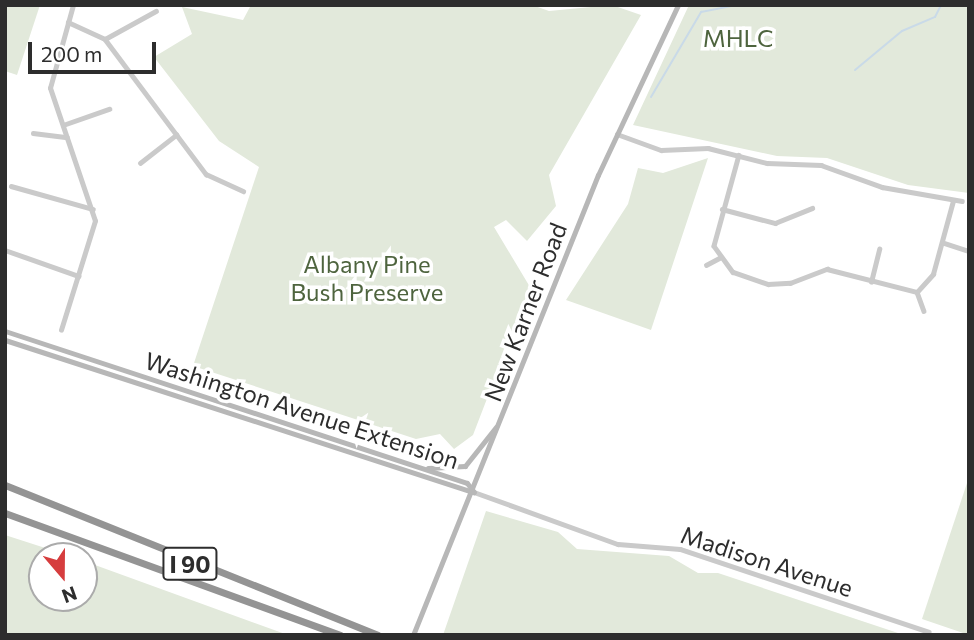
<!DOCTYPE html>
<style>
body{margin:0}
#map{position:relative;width:974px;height:640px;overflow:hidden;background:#fff;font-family:Commissioner,sans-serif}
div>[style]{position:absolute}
.green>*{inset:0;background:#e2e9db}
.stream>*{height:2px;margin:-1px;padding:0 1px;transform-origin:1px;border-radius:1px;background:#c9dae8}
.minor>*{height:4.5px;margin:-2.25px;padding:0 2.25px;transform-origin:2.25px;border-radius:2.25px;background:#cacaca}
.secondary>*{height:5px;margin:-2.5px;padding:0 2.5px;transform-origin:2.5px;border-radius:2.5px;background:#b7b7b7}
.motorway>*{height:7px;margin:-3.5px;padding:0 3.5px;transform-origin:3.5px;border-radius:3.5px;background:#949494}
span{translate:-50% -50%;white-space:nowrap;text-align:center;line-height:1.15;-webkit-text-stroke:7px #fff;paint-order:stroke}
.shield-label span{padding:2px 5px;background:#fff;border:2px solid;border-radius:5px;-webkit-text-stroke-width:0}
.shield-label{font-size:23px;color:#2d2d2d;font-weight:700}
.park-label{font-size:24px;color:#4e643e}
.street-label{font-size:24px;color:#2d2d2d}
.frame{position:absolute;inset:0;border:7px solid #2d2d2d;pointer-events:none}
.north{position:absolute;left:28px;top:542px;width:70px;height:70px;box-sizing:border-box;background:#fff;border:2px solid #ababab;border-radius:50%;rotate:160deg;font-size:19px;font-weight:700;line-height:28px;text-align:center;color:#2d2d2d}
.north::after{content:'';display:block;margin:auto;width:24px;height:32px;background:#d63d3e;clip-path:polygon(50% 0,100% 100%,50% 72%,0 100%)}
.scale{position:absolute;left:28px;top:42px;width:128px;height:32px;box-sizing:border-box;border:4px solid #2d2d2d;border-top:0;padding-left:9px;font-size:21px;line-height:24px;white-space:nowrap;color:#2d2d2d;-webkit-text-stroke:5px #fff;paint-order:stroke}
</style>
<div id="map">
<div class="green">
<div style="clip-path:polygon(5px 5px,40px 5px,17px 75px,5px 71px)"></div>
<div style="clip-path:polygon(251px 5px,532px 5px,549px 11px,612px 5px,641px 15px,549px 175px,556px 206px,527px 241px,506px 220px,494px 227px,530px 287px,473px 435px,454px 449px,440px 434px,416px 439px,193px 366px,259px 167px,219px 141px,154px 57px,192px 34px,182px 7px,243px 20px)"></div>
<div style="clip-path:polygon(689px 5px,969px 5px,969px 193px,908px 185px,827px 158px,777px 156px,633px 125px)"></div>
<div style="clip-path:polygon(708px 158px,651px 330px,566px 300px,628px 204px,638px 168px,663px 173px)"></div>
<div style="clip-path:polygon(969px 477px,969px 635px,922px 619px)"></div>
<div style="clip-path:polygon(486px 511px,558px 532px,577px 549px,669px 556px,698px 573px,718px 573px,904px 635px,443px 635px)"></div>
<div style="clip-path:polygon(5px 535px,70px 556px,42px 556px,42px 598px,84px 598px,84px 561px,288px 635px,5px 635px)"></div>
</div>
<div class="stream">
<div style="left:855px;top:70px;width:61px;rotate:-39.7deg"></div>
<div style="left:902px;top:31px;width:36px;rotate:-23deg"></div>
<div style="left:935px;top:17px;width:13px;rotate:-63deg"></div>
<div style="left:651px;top:97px;width:99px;rotate:-59.5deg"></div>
<div style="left:701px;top:12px;width:36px;rotate:-11deg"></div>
</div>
<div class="minor">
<div style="left:68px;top:22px;width:41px;rotate:24.7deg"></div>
<div style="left:105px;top:39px;width:169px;rotate:53.2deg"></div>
<div style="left:206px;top:174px;width:41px;rotate:24.7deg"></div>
<div style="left:105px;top:39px;width:58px;rotate:-28.8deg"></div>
<div style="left:63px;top:125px;width:49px;rotate:-19.2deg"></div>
<div style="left:33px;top:133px;width:34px;rotate:7deg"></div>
<div style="left:617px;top:134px;width:47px;rotate:20deg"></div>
<div style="left:661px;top:150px;width:47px;rotate:-2.4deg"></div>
<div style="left:708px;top:148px;width:61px;rotate:14.3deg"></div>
<div style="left:767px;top:163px;width:54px;rotate:2.1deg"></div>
<div style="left:821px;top:165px;width:65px;rotate:19.8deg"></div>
<div style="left:882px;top:187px;width:81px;rotate:9.9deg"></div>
<div style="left:739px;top:155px;width:94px;rotate:105.4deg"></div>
<div style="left:714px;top:246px;width:32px;rotate:54deg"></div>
<div style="left:733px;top:272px;width:37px;rotate:19deg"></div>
<div style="left:768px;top:284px;width:22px;rotate:-3deg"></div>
<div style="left:790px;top:283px;width:40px;rotate:-21deg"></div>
<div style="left:827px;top:269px;width:93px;rotate:14.3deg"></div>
<div style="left:917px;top:292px;width:24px;rotate:-48deg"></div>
<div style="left:933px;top:274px;width:76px;rotate:-74.7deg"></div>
<div style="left:140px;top:163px;width:46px;rotate:-37.9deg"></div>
<div style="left:11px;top:186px;width:85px;rotate:15.7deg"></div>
<div style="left:722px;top:209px;width:55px;rotate:14.8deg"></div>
<div style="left:775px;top:223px;width:40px;rotate:-22deg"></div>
<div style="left:944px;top:243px;width:26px;rotate:18deg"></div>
<div style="left:5px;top:250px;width:78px;rotate:19.4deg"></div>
<div style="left:706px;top:265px;width:15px;rotate:-28deg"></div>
<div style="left:871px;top:282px;width:34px;rotate:-76deg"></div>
<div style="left:917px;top:292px;width:20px;rotate:70deg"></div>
<div style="left:61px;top:330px;width:114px;rotate:-72.7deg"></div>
<div style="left:95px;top:221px;width:140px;rotate:-108.7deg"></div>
<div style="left:50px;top:88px;width:86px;rotate:-74.5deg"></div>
<div style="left:474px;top:492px;width:153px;rotate:19.9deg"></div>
<div style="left:618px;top:544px;width:62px;rotate:4.6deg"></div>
<div style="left:680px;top:549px;width:262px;rotate:18.4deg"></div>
</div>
<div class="secondary">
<div style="left:5px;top:331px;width:486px;rotate:18.2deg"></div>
<div style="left:467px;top:483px;width:11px;rotate:52deg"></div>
<div style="left:5px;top:340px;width:493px;rotate:18deg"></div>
<div style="left:428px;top:468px;width:37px;rotate:-3deg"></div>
<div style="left:465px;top:466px;width:50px;rotate:-51.5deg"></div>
<div style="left:413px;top:635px;width:496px;rotate:-68.1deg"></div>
<div style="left:598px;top:175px;width:188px;rotate:-64.8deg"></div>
</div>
<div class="motorway">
<div style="left:5px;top:485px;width:402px;rotate:21.9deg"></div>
<div style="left:5px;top:513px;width:357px;rotate:20deg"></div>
</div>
<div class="shield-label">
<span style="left:190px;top:564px">I 90</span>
</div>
<div class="park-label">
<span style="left:738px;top:38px">MHLC</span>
<span style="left:367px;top:278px">Albany Pine<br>Bush Preserve</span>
</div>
<div class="street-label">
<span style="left:525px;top:312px;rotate:-69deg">New Karner Road</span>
<span style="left:302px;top:410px;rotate:18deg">Washington Avenue Extension</span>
<span style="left:767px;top:561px;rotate:18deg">Madison Avenue</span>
</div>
<div class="frame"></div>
<div class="north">N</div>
<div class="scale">200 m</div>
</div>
